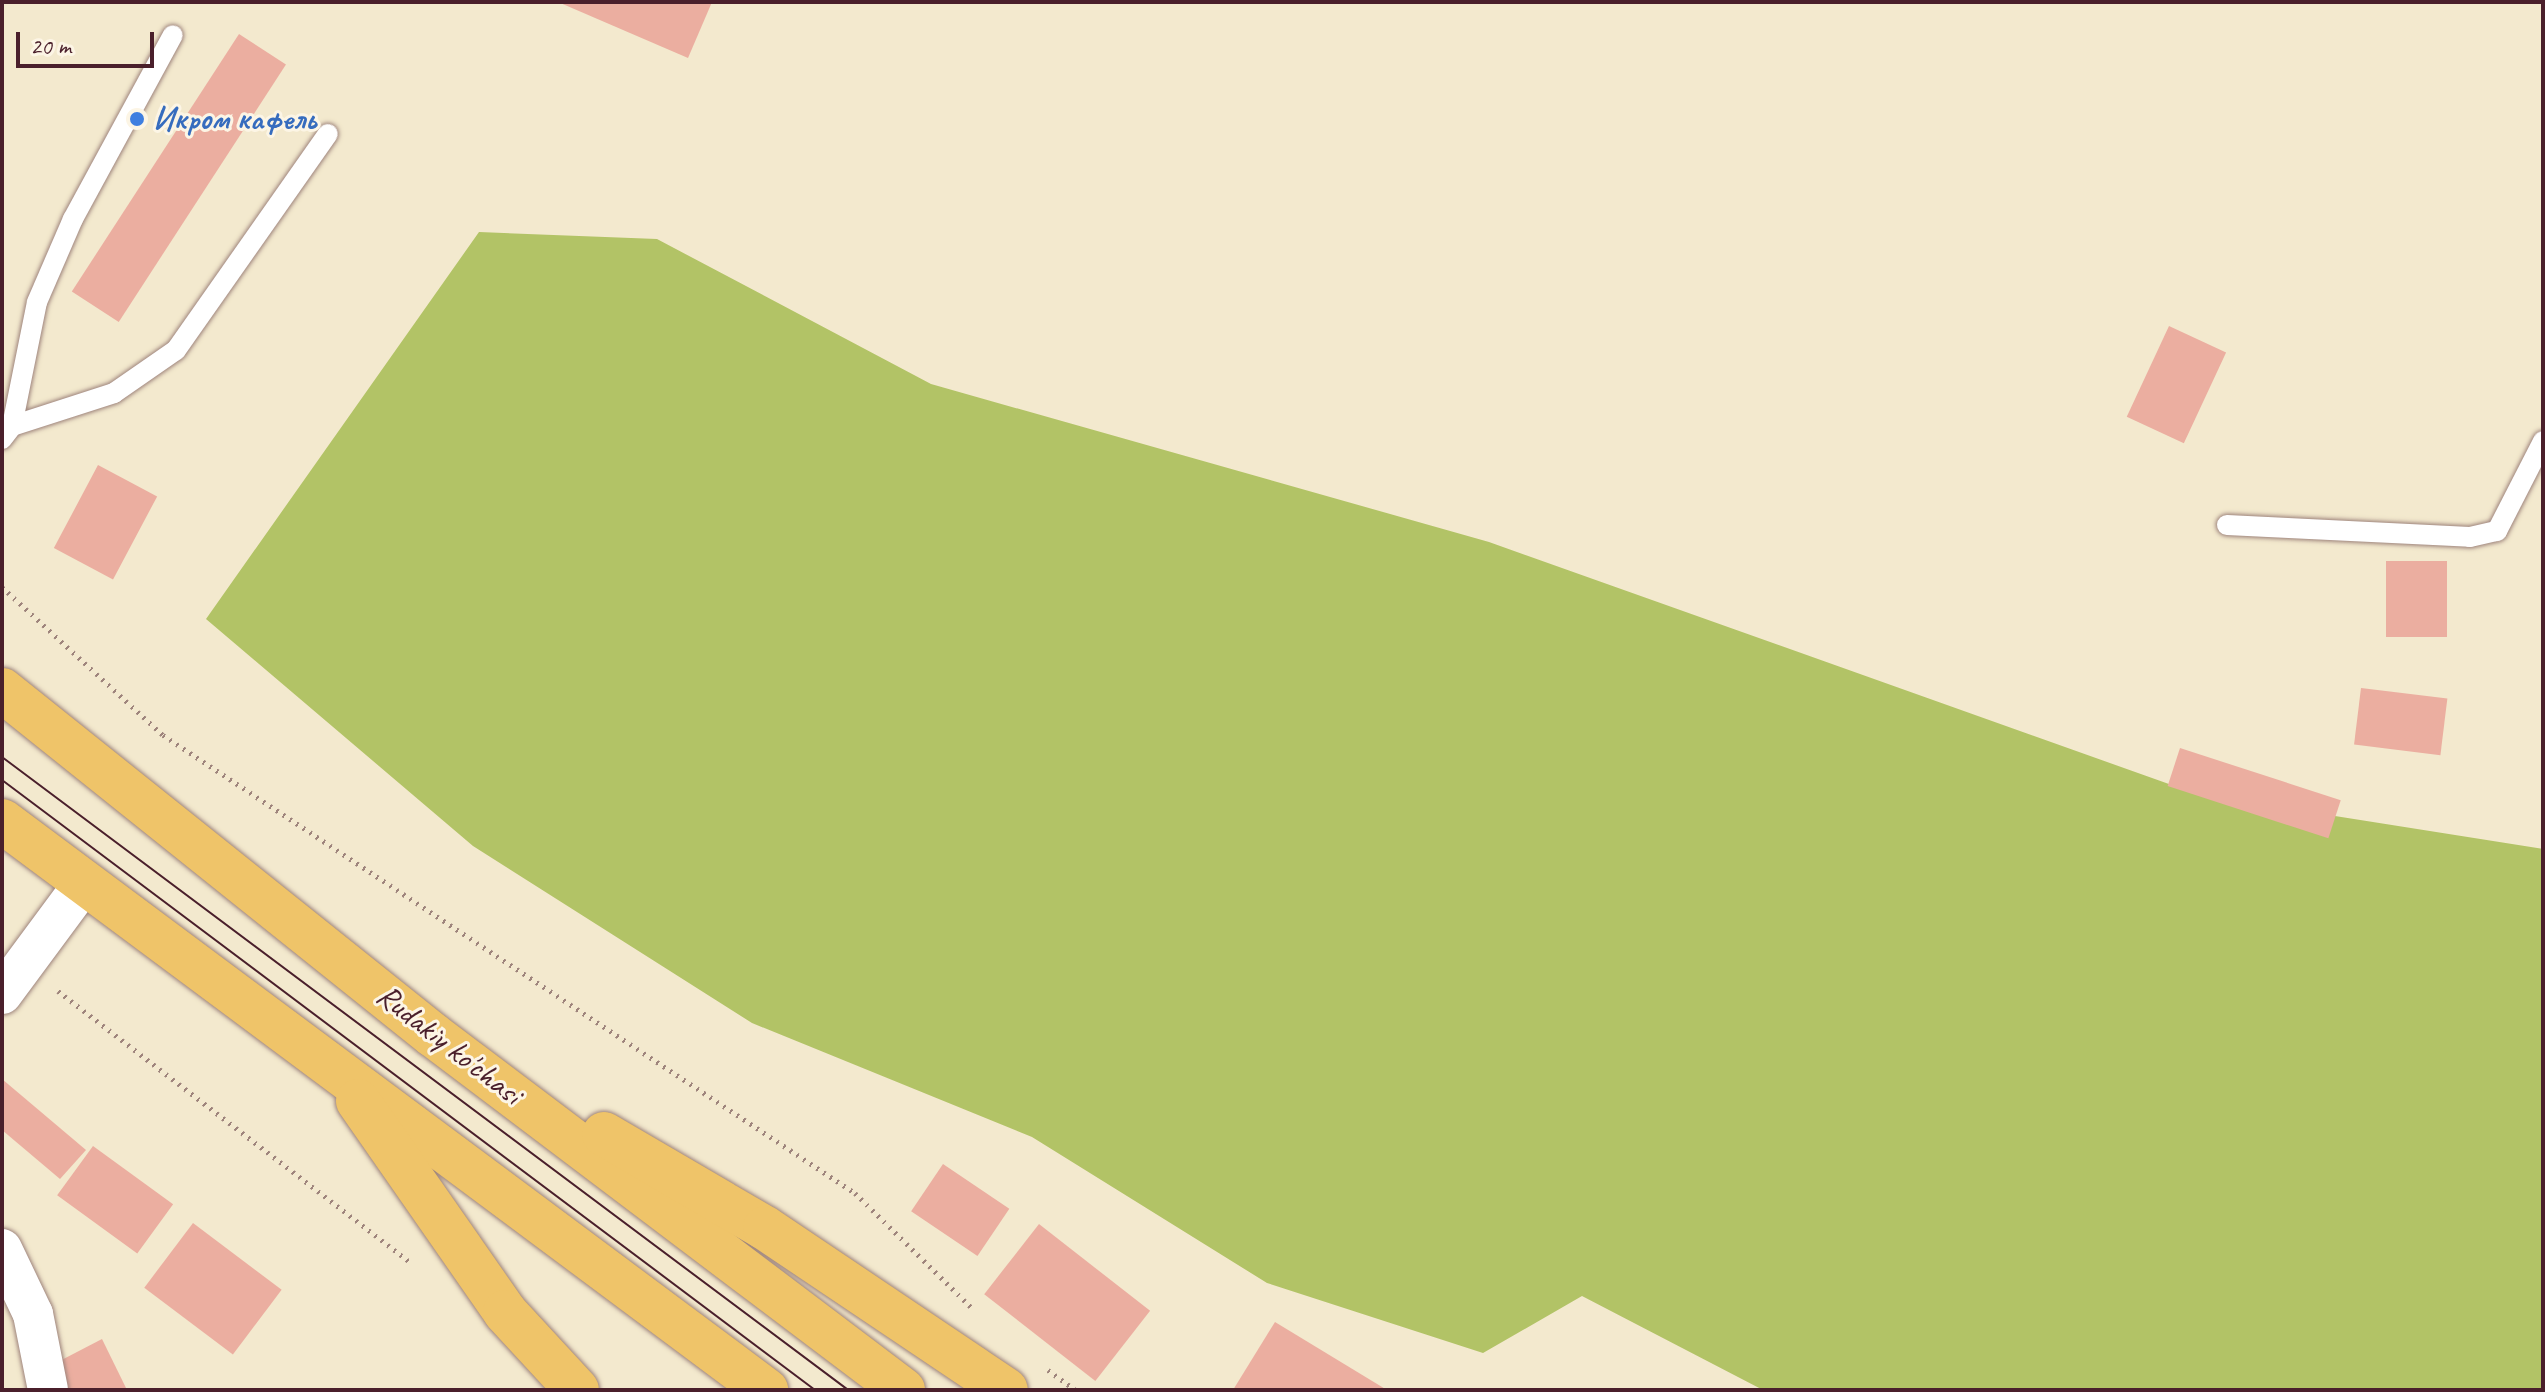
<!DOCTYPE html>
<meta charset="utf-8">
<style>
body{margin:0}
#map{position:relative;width:2545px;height:1392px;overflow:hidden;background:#f3e9ce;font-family:Caveat,sans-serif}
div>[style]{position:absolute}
.green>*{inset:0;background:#b2c366}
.building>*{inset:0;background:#ebaea0;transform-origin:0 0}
.path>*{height:5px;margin-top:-2.5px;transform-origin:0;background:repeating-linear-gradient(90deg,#9e847c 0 2px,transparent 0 8px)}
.roads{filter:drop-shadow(0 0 2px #9e847c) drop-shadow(0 0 2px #9e847c)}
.lane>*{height:20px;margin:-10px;padding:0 10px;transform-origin:10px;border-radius:10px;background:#fff}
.street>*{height:40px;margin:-20px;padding:0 20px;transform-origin:20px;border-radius:20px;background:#fff}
.primary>*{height:44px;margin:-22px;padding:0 22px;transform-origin:22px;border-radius:22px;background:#efc469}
.tram>*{height:2px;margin:-1px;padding:0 1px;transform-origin:1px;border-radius:1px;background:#4a1f2b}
.dots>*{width:22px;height:22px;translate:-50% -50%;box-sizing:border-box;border:4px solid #fcf5e5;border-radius:50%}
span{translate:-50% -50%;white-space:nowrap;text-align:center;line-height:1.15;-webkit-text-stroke:6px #fcf5e5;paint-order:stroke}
.shop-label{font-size:32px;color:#366cbe;font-weight:700}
.left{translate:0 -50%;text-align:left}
.street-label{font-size:32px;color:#4a1f2b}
.frame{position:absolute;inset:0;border:4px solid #4a1f2b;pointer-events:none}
.scale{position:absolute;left:16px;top:32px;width:138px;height:36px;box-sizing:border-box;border:4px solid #4a1f2b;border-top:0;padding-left:10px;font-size:24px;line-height:28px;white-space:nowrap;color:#4a1f2b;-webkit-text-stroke:6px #fcf5e5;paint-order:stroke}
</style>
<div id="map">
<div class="green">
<div style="clip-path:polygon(479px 232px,657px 239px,931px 384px,1489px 542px,2197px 794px,2543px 849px,2543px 1390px,1763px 1390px,1582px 1296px,1483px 1353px,1267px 1283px,1032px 1137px,752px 1023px,473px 846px,206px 619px)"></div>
</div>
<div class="building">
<div style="clip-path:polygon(558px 2px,712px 2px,688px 58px)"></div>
<div style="left:239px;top:34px;width:56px;height:307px;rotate:33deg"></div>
<div style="left:2169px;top:326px;width:63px;height:100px;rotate:25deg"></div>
<div style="left:98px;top:465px;width:67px;height:94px;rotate:28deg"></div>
<div style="left:2386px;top:561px;width:61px;height:76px"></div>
<div style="left:2361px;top:688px;width:87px;height:57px;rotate:7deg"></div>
<div style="left:2180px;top:748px;width:169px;height:40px;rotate:18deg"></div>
<div style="clip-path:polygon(2px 1079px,86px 1150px,60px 1179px,2px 1130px)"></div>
<div style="left:93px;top:1146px;width:99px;height:61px;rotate:36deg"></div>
<div style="left:943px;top:1164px;width:80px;height:57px;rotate:34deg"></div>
<div style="left:193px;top:1223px;width:111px;height:81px;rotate:37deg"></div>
<div style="left:1039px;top:1224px;width:141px;height:89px;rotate:38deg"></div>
<div style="clip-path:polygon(1275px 1322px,1387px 1390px,1233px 1390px)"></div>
<div style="clip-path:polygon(102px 1339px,127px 1390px,62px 1390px,50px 1366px)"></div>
</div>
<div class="path">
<div style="left:2px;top:587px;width:219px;rotate:42.6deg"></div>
<div style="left:163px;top:735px;width:830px;rotate:33.5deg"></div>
<div style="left:855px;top:1193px;width:164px;rotate:44.5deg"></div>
<div style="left:58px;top:991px;width:446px;rotate:37.6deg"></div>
<div style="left:1048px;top:1370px;width:34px;rotate:36deg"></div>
</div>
<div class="roads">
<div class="lane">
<div style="left:12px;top:426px;width:107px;rotate:-17.9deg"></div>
<div style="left:114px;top:393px;width:75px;rotate:-34.7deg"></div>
<div style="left:176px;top:350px;width:264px;rotate:-54.9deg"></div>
<div style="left:2px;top:439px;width:16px;rotate:-52deg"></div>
<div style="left:12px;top:426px;width:126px;rotate:-78.6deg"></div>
<div style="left:37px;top:302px;width:90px;rotate:-66.6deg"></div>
<div style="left:73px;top:219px;width:209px;rotate:-61.5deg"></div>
<div style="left:2227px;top:525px;width:243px;rotate:2.8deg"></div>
<div style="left:2470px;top:537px;width:28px;rotate:-13deg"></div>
<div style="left:2497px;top:531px;width:101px;rotate:-62.9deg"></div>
</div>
<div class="street">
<div style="left:2px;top:994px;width:139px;rotate:-53.5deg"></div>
<div style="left:2px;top:1249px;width:72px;rotate:64.5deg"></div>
<div style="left:33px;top:1314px;width:77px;rotate:78.8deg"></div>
</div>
<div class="primary">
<div style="left:2px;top:690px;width:552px;rotate:38.68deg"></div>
<div style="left:433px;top:1035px;width:589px;rotate:37.06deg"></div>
<div style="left:2px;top:821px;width:953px;rotate:36.68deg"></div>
<div style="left:358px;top:1101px;width:257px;rotate:55.1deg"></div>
<div style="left:505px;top:1312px;width:106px;rotate:47.3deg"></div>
<div style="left:604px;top:1134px;width:186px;rotate:30.3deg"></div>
<div style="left:765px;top:1228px;width:290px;rotate:33.9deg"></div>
</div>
</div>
<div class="tram">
<div style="left:2px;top:757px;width:1057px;rotate:36.8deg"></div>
<div style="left:2px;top:780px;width:1016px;rotate:36.88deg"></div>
</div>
<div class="dots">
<div style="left:137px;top:119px;background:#3f7fe0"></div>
</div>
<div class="shop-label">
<span class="left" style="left:153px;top:119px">Икром кафель</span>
</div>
<div class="street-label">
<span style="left:449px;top:1045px;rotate:38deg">Rudakiy ko'chasi</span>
</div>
<div class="frame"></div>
<div class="scale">20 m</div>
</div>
